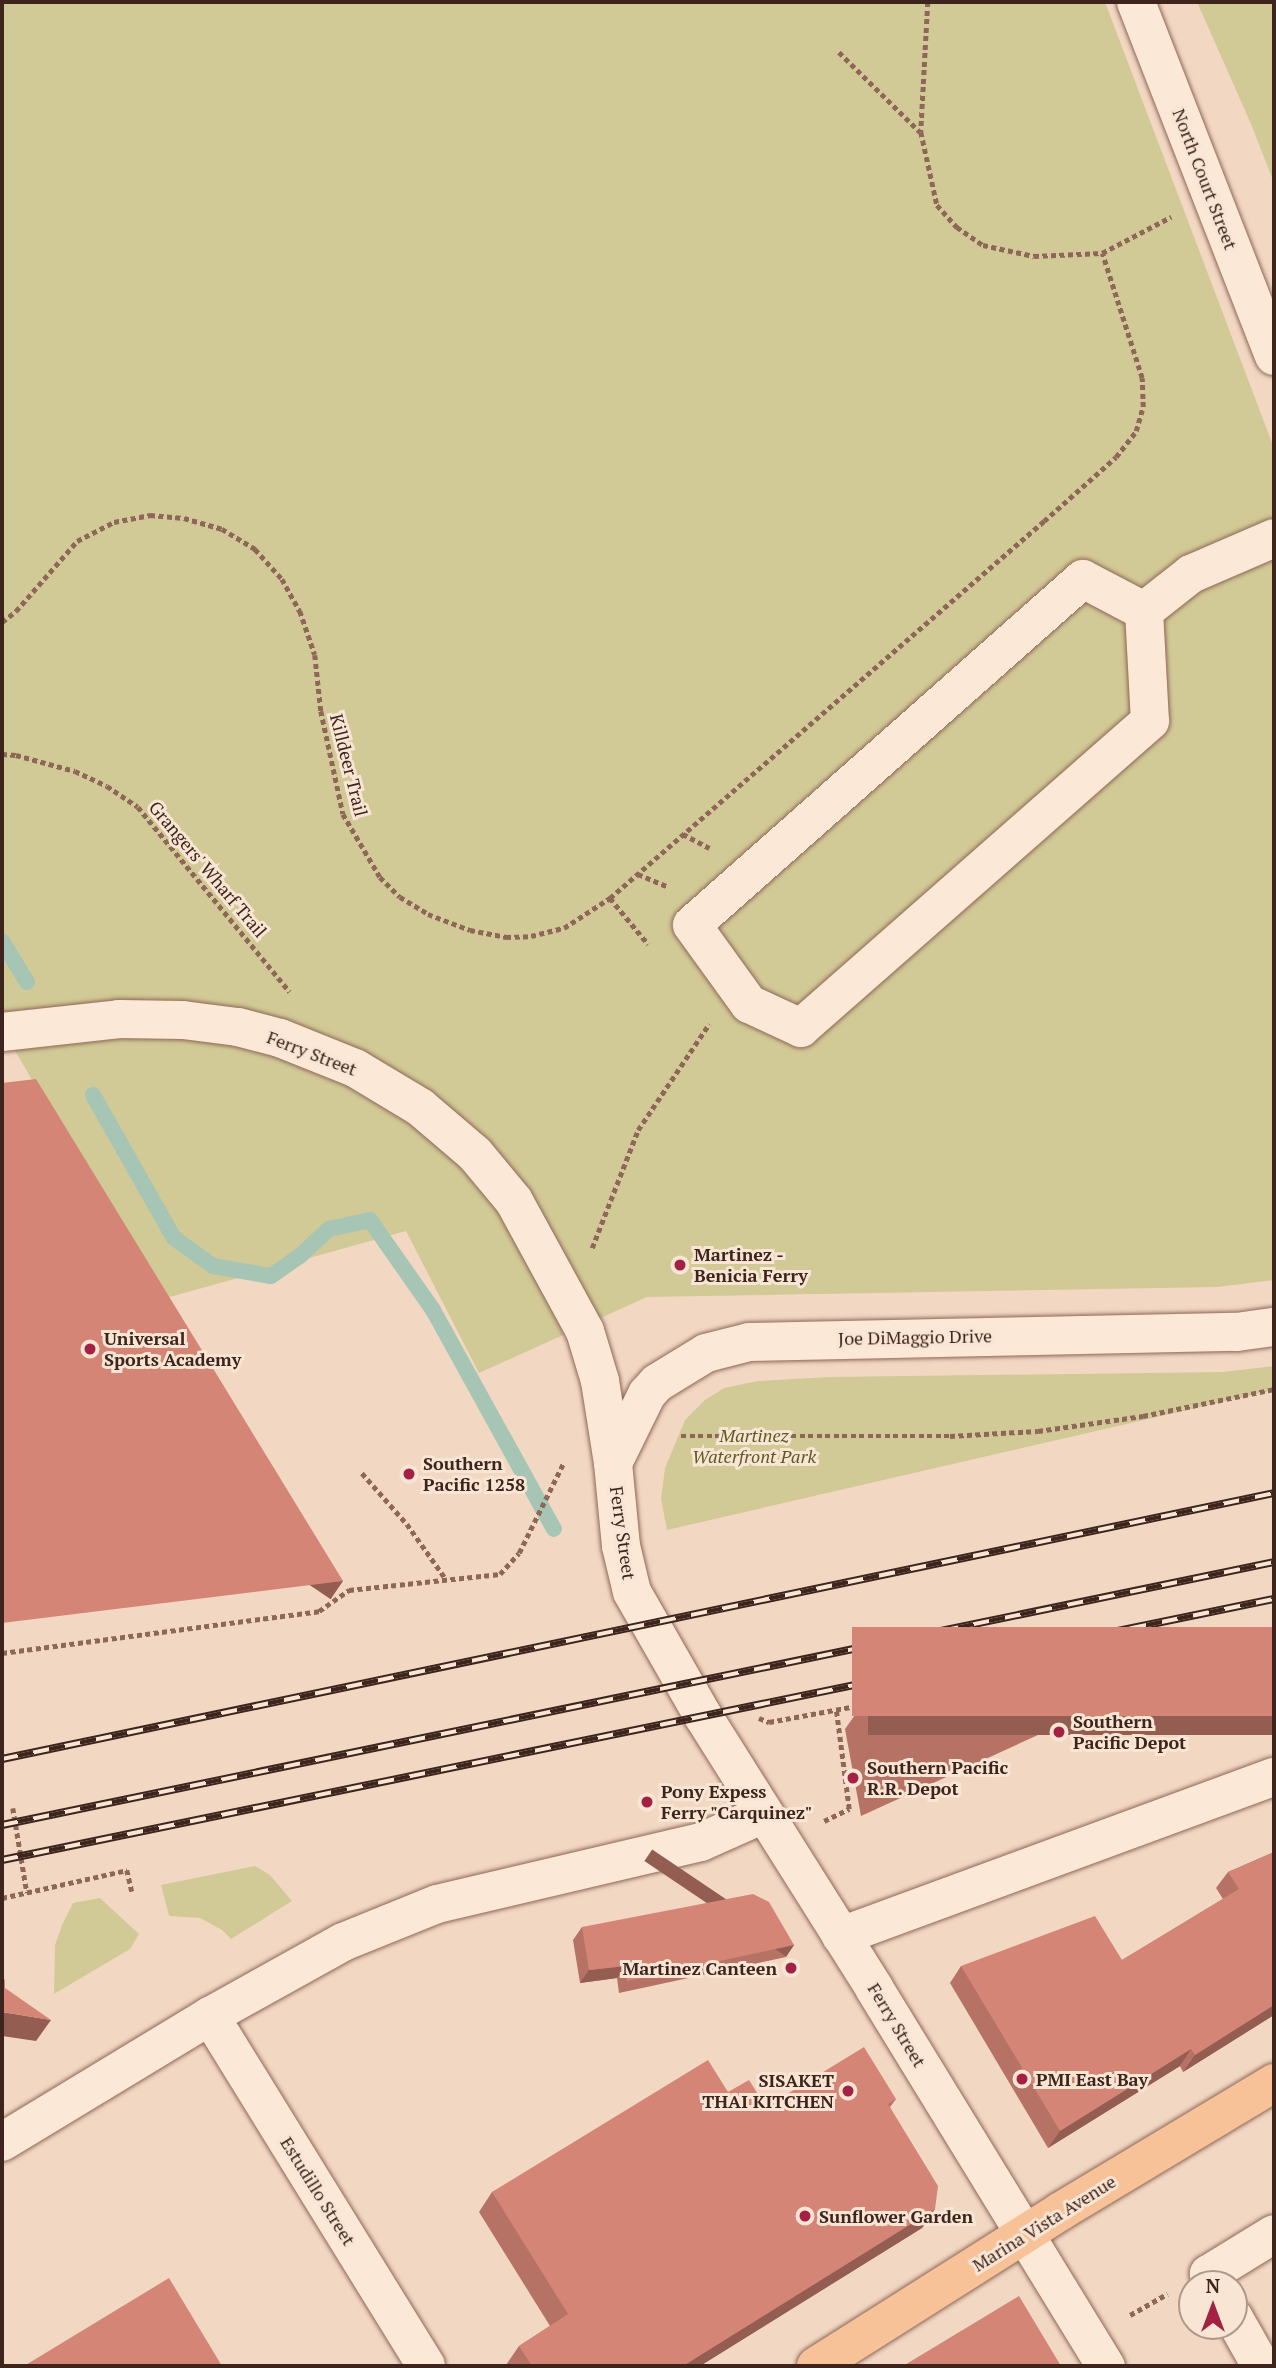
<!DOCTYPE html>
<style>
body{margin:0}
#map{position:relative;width:1276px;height:2368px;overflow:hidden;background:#f2d8c3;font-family:"PT Serif",serif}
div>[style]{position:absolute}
.green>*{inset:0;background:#d2ca96}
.stream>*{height:16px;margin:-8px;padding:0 8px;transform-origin:8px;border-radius:8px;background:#a6c5b4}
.path>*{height:4.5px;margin-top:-2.25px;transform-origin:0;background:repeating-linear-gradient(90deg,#8f6758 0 5px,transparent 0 8.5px)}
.roads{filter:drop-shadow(0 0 2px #8f6758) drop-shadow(0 0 2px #8f6758)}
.minor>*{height:38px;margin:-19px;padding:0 19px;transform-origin:19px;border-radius:19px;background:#fce8d7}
.major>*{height:38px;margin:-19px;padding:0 19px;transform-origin:19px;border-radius:19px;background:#f8c298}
.rail>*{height:8px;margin-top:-4px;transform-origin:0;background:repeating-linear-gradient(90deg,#f9e5d4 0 16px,#3d251d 0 32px);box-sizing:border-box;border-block:2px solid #3d251d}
.wall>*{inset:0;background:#b67265}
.shaded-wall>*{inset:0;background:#945d52;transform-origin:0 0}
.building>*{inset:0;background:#d48575;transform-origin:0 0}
.dots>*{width:19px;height:19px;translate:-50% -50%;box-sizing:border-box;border:4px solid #f9e5d4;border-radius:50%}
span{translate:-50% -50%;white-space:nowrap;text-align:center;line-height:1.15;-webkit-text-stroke:6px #f9e5d4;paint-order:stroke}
.street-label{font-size:18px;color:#3d251d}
.poi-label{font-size:18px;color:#3d251d;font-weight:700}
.left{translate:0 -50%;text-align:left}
.right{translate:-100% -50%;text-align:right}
.park-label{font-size:18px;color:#5b5b22;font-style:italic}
.frame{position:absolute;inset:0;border:4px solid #3d251d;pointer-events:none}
.north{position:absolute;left:1178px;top:2270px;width:70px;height:70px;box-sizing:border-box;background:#f9e5d4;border:2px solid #ae988b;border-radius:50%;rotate:0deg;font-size:19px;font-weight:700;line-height:28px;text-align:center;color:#3d251d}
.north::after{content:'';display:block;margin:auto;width:24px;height:32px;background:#a32243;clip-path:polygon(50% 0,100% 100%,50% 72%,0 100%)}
</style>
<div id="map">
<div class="green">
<div style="clip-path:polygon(2px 2px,1105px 2px,1274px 448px,1274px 1280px,1217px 1287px,647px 1297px,479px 1373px,406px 1231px,159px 1300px,2px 1028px)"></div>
<div style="clip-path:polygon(1197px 2px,1274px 2px,1274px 183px,1251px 124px)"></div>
<div style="clip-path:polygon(1274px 1366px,1274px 1390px,667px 1530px,661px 1499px,665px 1468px,685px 1420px,705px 1400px,724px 1388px,758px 1381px,829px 1377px,1223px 1372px)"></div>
<div style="clip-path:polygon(255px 1866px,270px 1875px,292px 1901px,231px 1939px,222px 1930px,200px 1918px,169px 1916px,161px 1885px)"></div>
<div style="clip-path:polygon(100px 1898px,139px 1934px,130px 1949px,54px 1994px,55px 1945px,62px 1925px,73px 1903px)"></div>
</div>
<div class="stream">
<div style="left:2px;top:941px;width:48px;rotate:58.6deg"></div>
<div style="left:93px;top:1095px;width:164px;rotate:60.5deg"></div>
<div style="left:174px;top:1238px;width:48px;rotate:35.7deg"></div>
<div style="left:213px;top:1266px;width:59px;rotate:9.8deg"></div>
<div style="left:271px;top:1276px;width:35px;rotate:-35deg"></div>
<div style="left:300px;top:1256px;width:40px;rotate:-43deg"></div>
<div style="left:329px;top:1229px;width:42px;rotate:-12.4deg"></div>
<div style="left:370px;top:1220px;width:110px;rotate:55deg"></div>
<div style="left:433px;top:1310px;width:250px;rotate:61.1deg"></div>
</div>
<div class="path">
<div style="left:928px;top:2px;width:130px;rotate:93.1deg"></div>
<div style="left:921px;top:132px;width:75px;rotate:77.6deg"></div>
<div style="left:937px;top:205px;width:30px;rotate:48deg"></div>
<div style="left:957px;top:227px;width:32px;rotate:35deg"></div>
<div style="left:983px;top:245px;width:52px;rotate:12.2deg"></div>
<div style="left:1034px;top:256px;width:68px;rotate:-2.5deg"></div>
<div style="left:1102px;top:253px;width:78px;rotate:-27.6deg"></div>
<div style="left:839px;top:52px;width:114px;rotate:44.6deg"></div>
<div style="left:2px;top:622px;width:18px;rotate:-38deg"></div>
<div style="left:16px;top:611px;width:93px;rotate:-48.9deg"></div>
<div style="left:77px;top:541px;width:42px;rotate:-27.2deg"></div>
<div style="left:114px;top:522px;width:37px;rotate:-11deg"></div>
<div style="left:150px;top:515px;width:34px;rotate:5deg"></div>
<div style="left:184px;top:518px;width:40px;rotate:16deg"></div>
<div style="left:222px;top:529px;width:39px;rotate:31deg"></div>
<div style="left:255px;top:549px;width:40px;rotate:48deg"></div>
<div style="left:282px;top:579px;width:37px;rotate:61deg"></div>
<div style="left:300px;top:611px;width:46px;rotate:71.2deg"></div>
<div style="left:315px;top:655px;width:56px;rotate:83.9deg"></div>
<div style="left:321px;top:711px;width:105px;rotate:77.9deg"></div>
<div style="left:343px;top:814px;width:73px;rotate:59.6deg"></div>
<div style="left:380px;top:877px;width:28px;rotate:45deg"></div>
<div style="left:400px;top:897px;width:33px;rotate:31deg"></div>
<div style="left:428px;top:914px;width:45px;rotate:20.9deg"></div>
<div style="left:470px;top:930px;width:37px;rotate:11deg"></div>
<div style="left:506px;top:937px;width:25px;rotate:-2deg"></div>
<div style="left:531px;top:936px;width:34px;rotate:-14deg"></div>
<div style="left:564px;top:928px;width:55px;rotate:-33.1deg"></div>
<div style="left:610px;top:898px;width:60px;rotate:50.4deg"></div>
<div style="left:2px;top:754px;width:14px;rotate:4deg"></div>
<div style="left:16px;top:755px;width:61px;rotate:15.2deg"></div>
<div style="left:75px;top:771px;width:35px;rotate:25deg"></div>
<div style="left:107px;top:786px;width:37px;rotate:34deg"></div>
<div style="left:138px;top:807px;width:239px;rotate:50.6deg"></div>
<div style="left:683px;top:834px;width:30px;rotate:28deg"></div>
<div style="left:638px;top:874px;width:33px;rotate:23deg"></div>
<div style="left:610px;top:898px;width:575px;rotate:-40.98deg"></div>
<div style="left:1044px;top:521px;width:96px;rotate:-41.6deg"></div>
<div style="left:1116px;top:457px;width:33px;rotate:-52deg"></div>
<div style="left:1136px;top:431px;width:25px;rotate:-74deg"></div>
<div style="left:1143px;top:407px;width:29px;rotate:-92deg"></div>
<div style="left:1142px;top:378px;width:131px;rotate:-107.7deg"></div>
<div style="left:592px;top:1248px;width:127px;rotate:-68.7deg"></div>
<div style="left:638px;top:1130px;width:128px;rotate:-56.2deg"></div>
<div style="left:681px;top:1436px;width:269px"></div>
<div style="left:950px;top:1436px;width:88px;rotate:-3.3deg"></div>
<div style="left:1038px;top:1431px;width:106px;rotate:-8.1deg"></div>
<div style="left:1143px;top:1416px;width:134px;rotate:-11.6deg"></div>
<div style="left:362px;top:1473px;width:68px;rotate:48.6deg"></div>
<div style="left:407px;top:1524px;width:67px;rotate:54.7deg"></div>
<div style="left:2px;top:1653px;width:320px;rotate:-7.5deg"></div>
<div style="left:319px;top:1611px;width:37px;rotate:-35deg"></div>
<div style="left:349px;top:1590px;width:152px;rotate:-6deg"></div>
<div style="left:500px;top:1574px;width:28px;rotate:-48deg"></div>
<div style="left:519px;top:1553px;width:102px;rotate:-63.7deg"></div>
<div style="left:759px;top:1718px;width:11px;rotate:22deg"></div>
<div style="left:769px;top:1722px;width:349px;rotate:-10.4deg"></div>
<div style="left:13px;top:1808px;width:86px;rotate:80.6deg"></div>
<div style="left:824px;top:1821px;width:28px;rotate:-26deg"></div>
<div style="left:849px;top:1809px;width:101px;rotate:-97.4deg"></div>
<div style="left:2px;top:1898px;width:128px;rotate:-12.6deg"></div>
<div style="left:127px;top:1870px;width:22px;rotate:77deg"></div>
<div style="left:1130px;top:2315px;width:43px;rotate:-29.6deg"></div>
</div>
<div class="roads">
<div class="minor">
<div style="left:1136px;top:2px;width:380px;rotate:68.7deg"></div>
<div style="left:1083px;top:579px;width:69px;rotate:27.7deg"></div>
<div style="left:1144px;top:611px;width:110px;rotate:86.9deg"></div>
<div style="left:1150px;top:721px;width:465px;rotate:138.7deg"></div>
<div style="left:801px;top:1028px;width:57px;rotate:-155.2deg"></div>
<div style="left:749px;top:1004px;width:97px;rotate:-125.8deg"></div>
<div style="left:692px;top:925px;width:522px;rotate:-41.51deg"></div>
<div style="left:1144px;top:611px;width:60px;rotate:-38.2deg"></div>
<div style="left:1191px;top:574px;width:90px;rotate:-23.4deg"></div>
<div style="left:2px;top:1032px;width:118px;rotate:-6.3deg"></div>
<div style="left:119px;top:1019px;width:64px;rotate:0.9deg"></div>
<div style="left:183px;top:1020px;width:55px;rotate:7.3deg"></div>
<div style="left:238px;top:1027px;width:43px;rotate:14.7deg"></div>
<div style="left:280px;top:1038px;width:81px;rotate:21.8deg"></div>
<div style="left:355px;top:1068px;width:76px;rotate:31deg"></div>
<div style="left:420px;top:1107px;width:72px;rotate:40.5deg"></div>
<div style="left:475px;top:1154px;width:61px;rotate:50.3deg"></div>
<div style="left:514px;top:1201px;width:148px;rotate:61.4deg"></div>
<div style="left:585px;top:1331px;width:52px;rotate:73.3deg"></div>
<div style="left:600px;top:1381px;width:83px;rotate:81deg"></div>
<div style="left:613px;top:1463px;width:83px;rotate:84.5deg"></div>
<div style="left:621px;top:1546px;width:47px;rotate:76.6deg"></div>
<div style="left:632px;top:1592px;width:143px;rotate:60.2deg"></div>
<div style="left:703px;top:1716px;width:321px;rotate:57.8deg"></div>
<div style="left:874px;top:1988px;width:444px;rotate:58.5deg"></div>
<div style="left:613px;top:1463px;width:77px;rotate:-63.8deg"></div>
<div style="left:647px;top:1394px;width:15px;rotate:-48deg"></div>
<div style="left:657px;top:1383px;width:57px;rotate:-31.5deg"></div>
<div style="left:706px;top:1353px;width:44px;rotate:-14.3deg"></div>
<div style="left:749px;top:1342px;width:488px;rotate:-1.2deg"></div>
<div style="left:1237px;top:1332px;width:37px;rotate:-8deg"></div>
<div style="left:841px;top:1936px;width:461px;rotate:-20.2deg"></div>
<div style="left:210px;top:2016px;width:411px;rotate:58.3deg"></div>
<div style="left:2px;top:2142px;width:243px;rotate:-31.2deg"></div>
<div style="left:210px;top:2016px;width:152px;rotate:-29.1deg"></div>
<div style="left:343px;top:1942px;width:101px;rotate:-22deg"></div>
<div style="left:437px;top:1904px;width:271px;rotate:-13.2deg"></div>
<div style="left:701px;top:1842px;width:69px;rotate:-24deg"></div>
<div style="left:1215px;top:2284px;width:12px;rotate:-121deg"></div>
<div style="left:1209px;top:2274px;width:76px;rotate:-31.6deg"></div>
<div style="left:1234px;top:2318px;width:55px;rotate:60.6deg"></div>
</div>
<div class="major">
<div style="left:816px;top:2366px;width:290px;rotate:-32.3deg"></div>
<div style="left:1061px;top:2211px;width:249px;rotate:-31deg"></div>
</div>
</div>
<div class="rail">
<div style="left:2px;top:1759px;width:1300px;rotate:-11.81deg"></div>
<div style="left:2px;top:1825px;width:1299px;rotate:-11.68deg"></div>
<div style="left:2px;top:1860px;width:1299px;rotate:-11.6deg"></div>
</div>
<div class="wall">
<div style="clip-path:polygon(1274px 1627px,861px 1816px,845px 1729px,860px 1708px)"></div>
<div style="clip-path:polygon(1274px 1852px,1274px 2015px,1183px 2072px,1180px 2066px,1048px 2148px,950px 1983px,961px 1966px,1122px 1960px,1223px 1899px,1216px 1888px,1228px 1872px)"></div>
<div style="clip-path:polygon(582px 1927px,794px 1945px,786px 1957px,619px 1993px,617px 1978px,580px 1983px,573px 1940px)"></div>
<div style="clip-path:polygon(728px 2092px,766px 2107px,896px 2099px,890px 2107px,935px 2209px,922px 2228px,700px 2366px,506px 2366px,506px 2365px,519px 2346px,550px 2326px,479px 2212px,492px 2192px)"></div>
</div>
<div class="shaded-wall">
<div style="left:343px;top:1581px;width:22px;height:344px;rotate:124deg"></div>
<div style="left:1274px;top:1716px;width:19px;height:406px;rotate:90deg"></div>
<div style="left:794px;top:1945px;width:14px;height:171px;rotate:124deg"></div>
<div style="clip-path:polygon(626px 1966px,617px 1978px,580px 1983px,589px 1970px)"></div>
<div style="clip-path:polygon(1274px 2005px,1274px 2015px,1183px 2072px,1195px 2055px)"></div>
<div style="clip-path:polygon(2px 2012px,51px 2020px,36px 2041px,2px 2036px)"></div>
<div style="clip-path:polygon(1191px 2049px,1180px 2066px,1048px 2148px,1060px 2131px)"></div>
<div style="clip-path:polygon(935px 2209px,922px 2228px,700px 2366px,683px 2366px)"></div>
</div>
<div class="building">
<div style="clip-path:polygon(36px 1079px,343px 1581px,2px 1623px,2px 1083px)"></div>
<div style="left:1274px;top:1627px;width:89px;height:422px;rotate:90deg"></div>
<div style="clip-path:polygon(1274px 1852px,1274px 2005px,1195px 2055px,1191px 2049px,1060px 2131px,961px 1966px,1095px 1916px,1122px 1960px,1239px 1889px,1228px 1872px)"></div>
<div style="clip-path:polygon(753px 1894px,769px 1902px,794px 1945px,627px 1981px,626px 1966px,589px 1970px,582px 1927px)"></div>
<div style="clip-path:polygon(2px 1976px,5px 1980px,5px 1988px,51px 2020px,2px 2012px)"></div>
<div style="clip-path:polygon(864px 2047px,896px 2099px,888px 2104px,938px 2186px,935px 2209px,683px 2366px,532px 2366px,519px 2346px,568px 2314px,492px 2192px,708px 2060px,728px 2092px,749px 2080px,766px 2107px)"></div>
<div style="clip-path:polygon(169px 2278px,222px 2366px,24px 2366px)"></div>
<div style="clip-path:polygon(1019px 2296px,1061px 2366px,903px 2366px)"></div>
</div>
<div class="dots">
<div style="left:680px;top:1265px;background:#a32243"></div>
<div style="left:90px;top:1349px;background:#a32243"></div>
<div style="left:409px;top:1474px;background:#a32243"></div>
<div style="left:1059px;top:1732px;background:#a32243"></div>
<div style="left:853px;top:1778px;background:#a32243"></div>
<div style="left:647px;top:1802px;background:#a32243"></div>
<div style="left:791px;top:1968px;background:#a32243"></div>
<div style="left:1022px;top:2079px;background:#a32243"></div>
<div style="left:848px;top:2091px;background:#a32243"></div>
<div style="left:805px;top:2216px;background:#a32243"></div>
</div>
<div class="street-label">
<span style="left:1205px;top:179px;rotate:69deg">North Court Street</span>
<span style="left:349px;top:765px;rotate:76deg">Killdeer Trail</span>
<span style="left:208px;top:869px;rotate:50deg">Grangers' Wharf Trail</span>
<span style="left:312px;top:1053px;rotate:21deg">Ferry Street</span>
<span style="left:915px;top:1337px;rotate:-1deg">Joe DiMaggio Drive</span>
<span style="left:623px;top:1533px;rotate:82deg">Ferry Street</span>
<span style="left:897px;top:2025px;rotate:59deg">Ferry Street</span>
<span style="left:318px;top:2191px;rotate:58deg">Estudillo Street</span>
<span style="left:1044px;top:2223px;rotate:-32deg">Marina Vista Avenue</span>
</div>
<div class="poi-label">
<span class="left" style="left:694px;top:1265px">Martinez -<br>Benicia Ferry</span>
<span class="left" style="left:104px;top:1349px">Universal<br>Sports Academy</span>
<span class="left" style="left:423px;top:1474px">Southern<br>Pacific 1258</span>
<span class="left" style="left:1073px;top:1732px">Southern<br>Pacific Depot</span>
<span class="left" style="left:867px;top:1778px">Southern Pacific<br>R.R. Depot</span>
<span class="left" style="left:661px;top:1802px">Pony Expess<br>Ferry "Carquinez"</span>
<span class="right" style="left:777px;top:1968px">Martinez Canteen</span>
<span class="left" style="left:1036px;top:2079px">PMI East Bay</span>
<span class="right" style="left:834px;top:2091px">SISAKET<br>THAI KITCHEN</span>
<span class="left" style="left:819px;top:2216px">Sunflower Garden</span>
</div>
<div class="park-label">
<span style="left:754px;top:1446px">Martinez<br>Waterfront Park</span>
</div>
<div class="frame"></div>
<div class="north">N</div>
</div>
